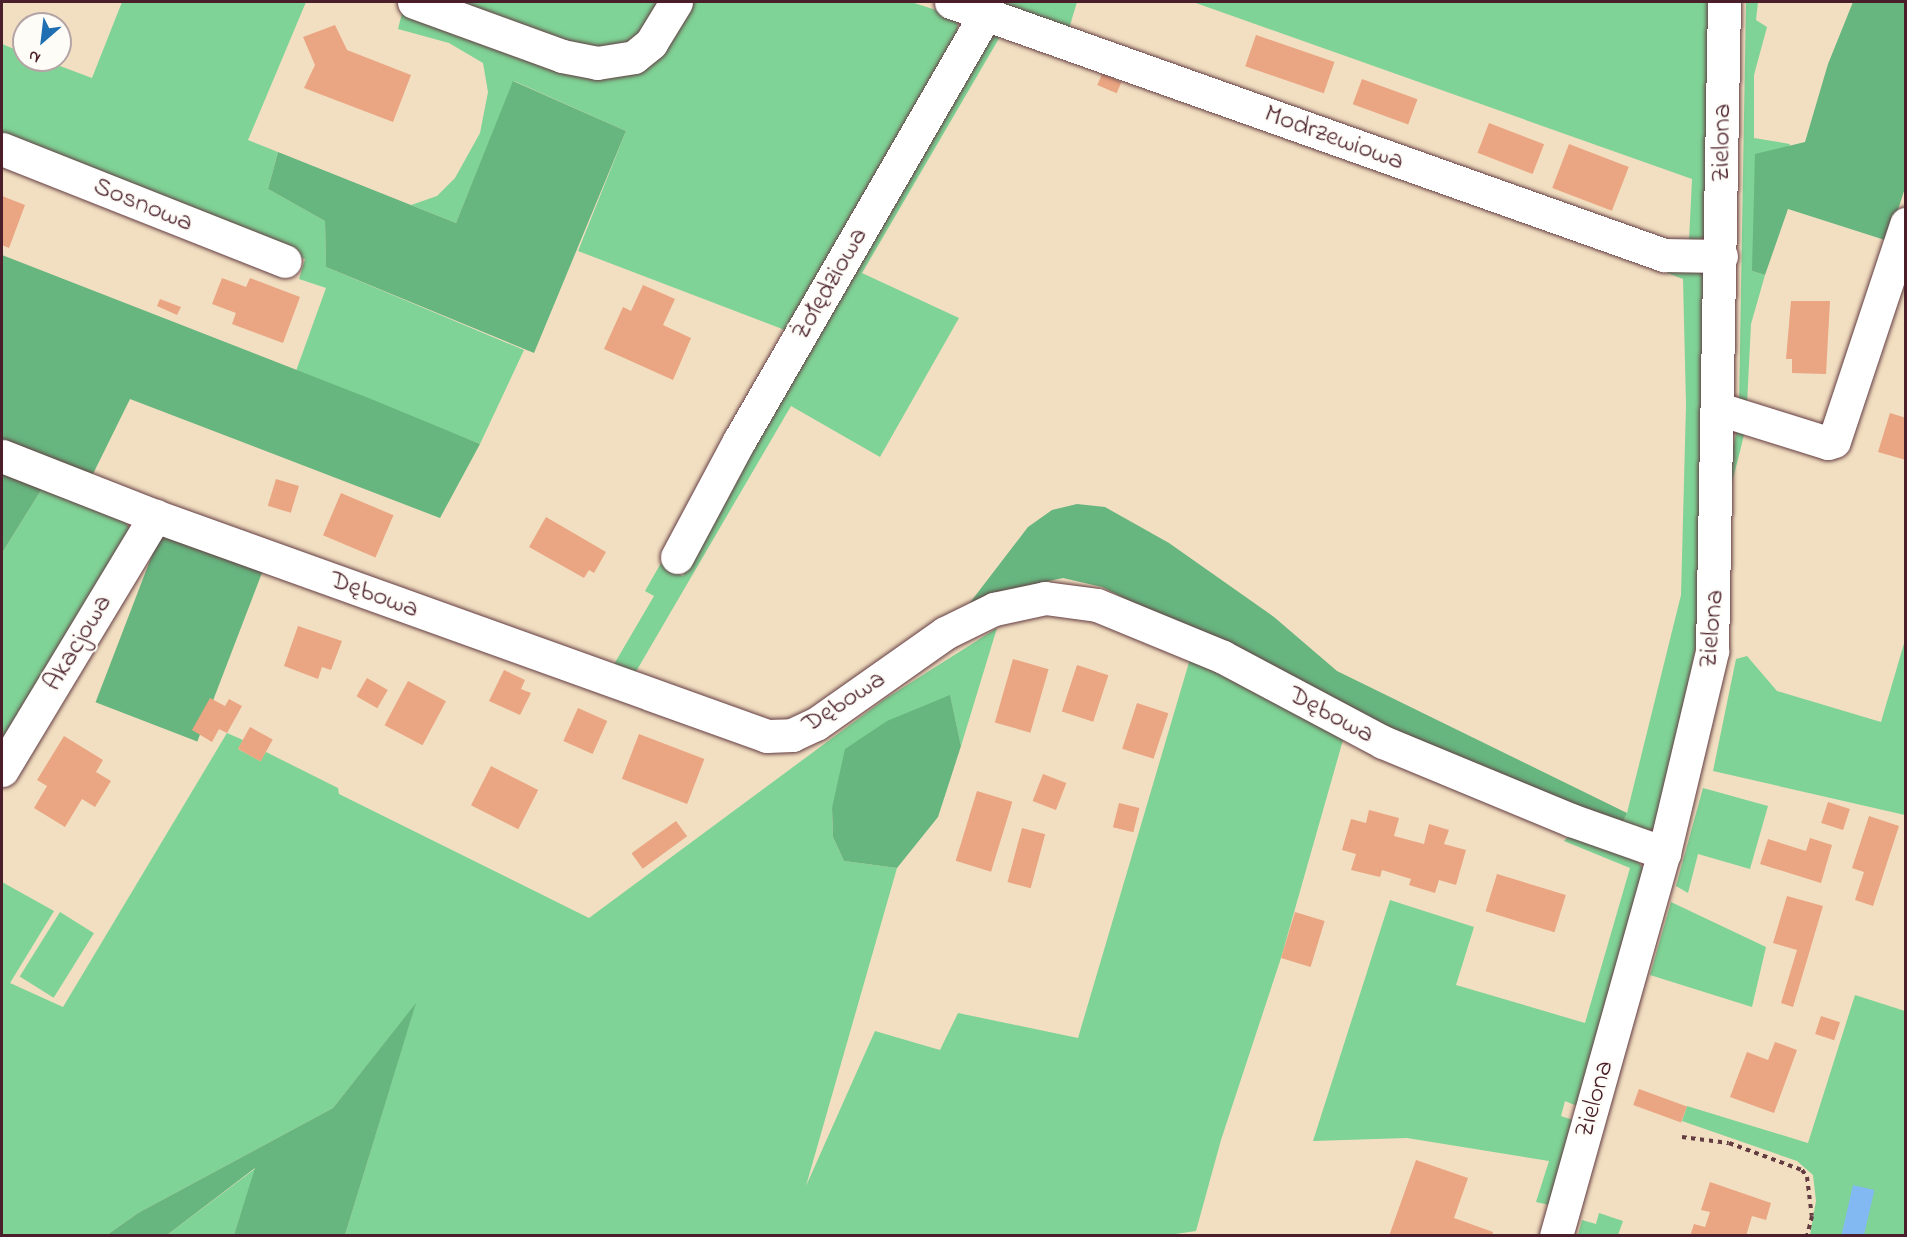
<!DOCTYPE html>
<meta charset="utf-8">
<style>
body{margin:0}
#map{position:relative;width:1907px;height:1237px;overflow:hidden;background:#f2dfc1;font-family:"Indie Flower",sans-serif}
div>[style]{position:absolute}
.green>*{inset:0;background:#7fd396;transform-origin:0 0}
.forest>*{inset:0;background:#67b57f;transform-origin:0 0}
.water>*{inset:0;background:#83b9f2;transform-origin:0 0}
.building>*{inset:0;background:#eaa582;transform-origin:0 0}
.path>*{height:4px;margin-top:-2px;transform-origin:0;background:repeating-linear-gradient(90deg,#633c42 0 4.5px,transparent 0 9px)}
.roads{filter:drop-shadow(0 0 2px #633c42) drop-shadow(0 0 2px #633c42)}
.minor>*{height:33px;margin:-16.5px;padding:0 16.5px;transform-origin:16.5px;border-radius:16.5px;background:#fff}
span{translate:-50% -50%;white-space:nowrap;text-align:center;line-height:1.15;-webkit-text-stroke:4.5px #fdfcf7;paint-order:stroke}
.street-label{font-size:27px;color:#4a1f2b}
.frame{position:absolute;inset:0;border:3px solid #4a1f2b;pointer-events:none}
.north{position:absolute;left:12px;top:12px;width:60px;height:60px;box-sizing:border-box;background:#fdfcf7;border:2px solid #b5a4a5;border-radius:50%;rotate:208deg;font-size:16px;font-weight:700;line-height:24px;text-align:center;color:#4a1f2b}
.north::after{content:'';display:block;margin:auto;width:21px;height:27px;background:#1f6fb2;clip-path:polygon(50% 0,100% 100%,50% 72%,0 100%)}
</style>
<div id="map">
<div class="green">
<div style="clip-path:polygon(122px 2px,306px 2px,248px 140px,278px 152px,268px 189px,325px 221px,326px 267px,524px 350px,480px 444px,296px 371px,326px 288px,299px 279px,305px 259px,2px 141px,2px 44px,24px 53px,24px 60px,44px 60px,92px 78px)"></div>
<div style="clip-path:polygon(445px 2px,911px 2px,958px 17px,957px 36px,790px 332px,578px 251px,626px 131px,514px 81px,456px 223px,411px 205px,437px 196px,455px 178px,480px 133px,488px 92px,483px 63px,449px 43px,398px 29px,402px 13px,522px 58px)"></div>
<div style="clip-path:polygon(974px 2px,1077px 2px,1068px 32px)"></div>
<div style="clip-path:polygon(1193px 2px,1712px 2px,1705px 238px,1689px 241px,1692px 179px)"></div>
<div style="clip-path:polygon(1746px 2px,1758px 2px,1756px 20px,1767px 27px,1754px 75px,1754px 138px,1790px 144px,1752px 271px,1765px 275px,1751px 324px,1747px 405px,1739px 404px)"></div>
<div style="clip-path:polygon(992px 33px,1001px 35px,862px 273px,959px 318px,880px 457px,791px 406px,634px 675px,613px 666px,654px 596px,645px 591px,661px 563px,683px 576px,721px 489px)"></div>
<div style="clip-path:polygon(1603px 249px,1703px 270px,1700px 628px,1657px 828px,1643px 833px,1620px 828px,1627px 813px,1681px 595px,1686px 405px,1683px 279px)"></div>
<div style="left:1738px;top:426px;width:8px;height:201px;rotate:14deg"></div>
<div style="clip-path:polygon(48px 479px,121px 516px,134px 535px,2px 747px,2px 553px)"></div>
<div style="clip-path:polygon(997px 628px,961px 746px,950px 696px,832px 808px,833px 837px,844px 861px,897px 868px,806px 1186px,875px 1031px,940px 1050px,958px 1013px,1078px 1038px,1190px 659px,1345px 733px,1281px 958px,1221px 1140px,1196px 1231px,1169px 1235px,345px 1235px,415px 1005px,333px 1108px,138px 1213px,107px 1235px,2px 1235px,2px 882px,54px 911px,10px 983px,63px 1007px,227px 733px,243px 740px,238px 749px,260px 761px,266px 752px,338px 788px,339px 794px,589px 918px,885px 699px)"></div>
<div style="clip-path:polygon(1905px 640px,1905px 815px,1713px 771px,1736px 659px,1747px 656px,1777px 691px,1881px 722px)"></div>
<div style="clip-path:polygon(1703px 788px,1768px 806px,1750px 869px,1698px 854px,1688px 893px,1676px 886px)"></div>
<div style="clip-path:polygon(1571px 833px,1637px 860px,1644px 870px,1577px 1106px,1565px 1101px,1561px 1116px,1576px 1121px,1554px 1206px,1536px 1202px,1549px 1161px,1407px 1138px,1313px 1141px,1390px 900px,1474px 927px,1456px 985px,1585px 1023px,1630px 868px,1564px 841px)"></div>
<div style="clip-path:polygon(1671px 902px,1766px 947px,1752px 1007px,1650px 975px)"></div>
<div style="left:60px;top:912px;width:40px;height:76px;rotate:32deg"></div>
<div style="clip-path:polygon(1855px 995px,1905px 1011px,1905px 1235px,1810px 1235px,1816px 1201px,1813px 1175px,1797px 1161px,1682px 1121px,1687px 1106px,1808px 1143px)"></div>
<div style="clip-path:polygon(256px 1168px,234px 1235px,167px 1235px)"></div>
<div style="clip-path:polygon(1599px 1213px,1623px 1221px,1618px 1235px,1578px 1235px,1582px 1220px,1596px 1224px)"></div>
</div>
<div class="forest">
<div style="clip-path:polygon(1853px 2px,1905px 2px,1905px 188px,1888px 241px,1788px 209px,1765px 275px,1752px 271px,1755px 154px,1805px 142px,1828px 64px)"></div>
<div style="clip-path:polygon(513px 81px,626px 131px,534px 353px,326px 267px,325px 221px,268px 189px,278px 152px,456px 223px)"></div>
<div style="clip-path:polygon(2px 255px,371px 399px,480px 444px,440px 518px,130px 399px,91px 478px,2px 445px)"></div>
<div style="clip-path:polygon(2px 462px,48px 479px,2px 553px)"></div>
<div style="clip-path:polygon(1077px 504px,1105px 507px,1169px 543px,1274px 617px,1337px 671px,1627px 813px,1620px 828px,1398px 735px,1102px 587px,1063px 578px,1031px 585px,959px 617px,1028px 527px,1052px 510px)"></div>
<div style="left:164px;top:524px;width:109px;height:191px;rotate:21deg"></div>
<div style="clip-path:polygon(950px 695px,961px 746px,938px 817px,897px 868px,844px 861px,833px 837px,832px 808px,845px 749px,887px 721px)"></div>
<div style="clip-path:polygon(416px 1003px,345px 1235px,234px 1235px,255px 1168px,167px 1235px,107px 1235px,138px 1213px,333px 1108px)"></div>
</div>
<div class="water">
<div style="left:1853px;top:1185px;width:22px;height:50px;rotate:13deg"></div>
</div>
<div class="building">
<div style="clip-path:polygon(335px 25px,347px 50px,411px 75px,393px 122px,304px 88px,315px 65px,303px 37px)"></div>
<div style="left:1256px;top:35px;width:83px;height:33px;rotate:19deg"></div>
<div style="left:1102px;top:74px;width:21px;height:12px;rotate:23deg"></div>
<div style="left:1362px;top:79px;width:59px;height:27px;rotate:20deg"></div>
<div style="left:1489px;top:123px;width:59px;height:32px;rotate:21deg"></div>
<div style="left:1569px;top:144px;width:64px;height:47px;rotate:21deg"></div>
<div style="clip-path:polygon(2px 196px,25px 205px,9px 248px,2px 245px)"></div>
<div style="clip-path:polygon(222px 278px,246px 287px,250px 278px,300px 297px,283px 343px,232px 324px,236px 313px,212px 304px)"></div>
<div style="clip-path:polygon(643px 285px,675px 299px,663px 325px,691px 338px,673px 380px,604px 349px,623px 307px,631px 311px)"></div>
<div style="clip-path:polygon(160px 299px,181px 307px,177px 315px,157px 306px)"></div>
<div style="clip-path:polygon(1791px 301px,1830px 301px,1826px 374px,1792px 373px,1792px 359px,1786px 359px)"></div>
<div style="clip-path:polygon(1890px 413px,1906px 418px,1906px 460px,1878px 452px)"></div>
<div style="left:276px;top:479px;width:24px;height:28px;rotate:17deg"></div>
<div style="left:341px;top:493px;width:57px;height:46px;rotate:23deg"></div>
<div style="clip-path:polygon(546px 517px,606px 552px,594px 573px,589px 570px,584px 578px,529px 547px)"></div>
<div style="clip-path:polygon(298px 626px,342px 641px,331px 670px,322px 667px,318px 679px,284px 666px)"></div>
<div style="left:1013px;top:659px;width:37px;height:66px;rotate:16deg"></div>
<div style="left:1077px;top:665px;width:33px;height:49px;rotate:18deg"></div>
<div style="clip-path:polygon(504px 670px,525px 680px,521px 689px,531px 693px,520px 715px,489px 701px)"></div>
<div style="left:367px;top:678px;width:24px;height:21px;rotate:30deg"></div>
<div style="left:408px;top:681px;width:43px;height:50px;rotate:28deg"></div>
<div style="clip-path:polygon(210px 698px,225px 706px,229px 699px,242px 706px,227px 733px,219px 729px,212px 742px,192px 730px)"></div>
<div style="left:1137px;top:703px;width:33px;height:48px;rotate:18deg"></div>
<div style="left:578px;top:708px;width:32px;height:36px;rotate:24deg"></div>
<div style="left:250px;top:727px;width:26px;height:25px;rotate:29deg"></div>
<div style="left:639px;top:734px;width:70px;height:48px;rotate:21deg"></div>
<div style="clip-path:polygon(64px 736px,103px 760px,96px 772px,111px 781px,95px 807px,82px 799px,65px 827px,34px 808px,47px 786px,37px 780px)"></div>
<div style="left:491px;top:766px;width:53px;height:44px;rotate:27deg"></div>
<div style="left:1043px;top:774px;width:25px;height:29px;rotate:21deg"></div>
<div style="left:977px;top:791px;width:37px;height:73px;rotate:17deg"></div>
<div style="left:1828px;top:802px;width:23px;height:22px;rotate:18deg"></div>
<div style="left:1119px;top:803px;width:21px;height:25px;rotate:14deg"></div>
<div style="clip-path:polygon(1369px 810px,1399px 818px,1394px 836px,1424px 844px,1429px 824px,1449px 830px,1444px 844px,1466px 850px,1456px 885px,1439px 880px,1435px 893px,1409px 885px,1411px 879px,1382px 870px,1380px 877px,1351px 870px,1356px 854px,1342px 850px,1351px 819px,1366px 823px)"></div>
<div style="clip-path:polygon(1869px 816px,1899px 826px,1873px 906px,1855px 900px,1864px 872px,1852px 868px)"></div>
<div style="left:676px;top:821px;width:19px;height:55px;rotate:54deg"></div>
<div style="left:1022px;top:828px;width:24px;height:56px;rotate:15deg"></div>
<div style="clip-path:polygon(1810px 838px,1832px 845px,1821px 883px,1760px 864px,1768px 839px,1806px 851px)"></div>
<div style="left:1497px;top:874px;width:72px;height:39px;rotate:17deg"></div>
<div style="clip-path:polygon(1787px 896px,1823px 906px,1793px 1007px,1781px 1003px,1797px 950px,1773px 943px)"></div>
<div style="left:1295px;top:912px;width:31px;height:48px;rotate:17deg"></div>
<div style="left:1821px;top:1016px;width:20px;height:19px;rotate:18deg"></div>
<div style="clip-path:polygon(1775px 1042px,1797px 1050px,1774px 1113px,1730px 1097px,1747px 1052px,1768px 1060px)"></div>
<div style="left:1639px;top:1089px;width:51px;height:17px;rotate:20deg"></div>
<div style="clip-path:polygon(1416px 1160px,1468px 1178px,1454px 1218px,1493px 1232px,1492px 1236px,1389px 1236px)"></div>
<div style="clip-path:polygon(1710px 1182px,1771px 1203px,1766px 1220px,1752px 1216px,1746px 1236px,1690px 1236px,1694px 1224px,1705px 1227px,1710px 1212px,1701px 1210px)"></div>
</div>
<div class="path">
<div style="left:1682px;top:1137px;width:47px;rotate:7.3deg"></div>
<div style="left:1729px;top:1143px;width:78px;rotate:20.3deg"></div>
<div style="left:1802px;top:1170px;width:9px;rotate:54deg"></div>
<div style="left:1807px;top:1177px;width:39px;rotate:83deg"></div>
<div style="left:1812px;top:1216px;width:21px;rotate:104deg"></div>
</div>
<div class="roads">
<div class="minor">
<div style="left:414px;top:2px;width:158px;rotate:20deg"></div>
<div style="left:562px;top:56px;width:36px;rotate:11deg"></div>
<div style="left:597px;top:63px;width:37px;rotate:-9deg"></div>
<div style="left:634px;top:57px;width:22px;rotate:-39deg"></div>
<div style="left:651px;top:43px;width:48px;rotate:-58.6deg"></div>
<div style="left:951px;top:2px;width:757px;rotate:19.54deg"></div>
<div style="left:1664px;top:255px;width:57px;rotate:1deg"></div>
<div style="left:2px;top:149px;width:304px;rotate:21.6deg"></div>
<div style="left:1719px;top:409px;width:114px;rotate:17.3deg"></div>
<div style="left:1828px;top:443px;width:6px;rotate:-18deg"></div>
<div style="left:1834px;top:441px;width:229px;rotate:-71.6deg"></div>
<div style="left:2px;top:456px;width:164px;rotate:21.4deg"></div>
<div style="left:155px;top:516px;width:650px;rotate:19.77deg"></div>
<div style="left:767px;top:736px;width:25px;rotate:-2deg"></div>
<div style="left:792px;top:735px;width:26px;rotate:-25deg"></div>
<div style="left:816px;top:724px;width:158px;rotate:-35.2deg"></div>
<div style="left:945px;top:633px;width:55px;rotate:-26.1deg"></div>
<div style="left:994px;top:609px;width:52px;rotate:-12.2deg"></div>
<div style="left:1045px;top:598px;width:52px;rotate:7.7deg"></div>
<div style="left:1097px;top:605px;width:136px;rotate:22.4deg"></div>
<div style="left:1223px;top:657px;width:181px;rotate:28deg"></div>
<div style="left:1383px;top:742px;width:204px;rotate:22.5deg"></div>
<div style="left:1571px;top:820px;width:99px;rotate:19.5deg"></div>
<div style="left:677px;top:557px;width:132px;rotate:-61.9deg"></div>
<div style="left:739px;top:441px;width:493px;rotate:-60deg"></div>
<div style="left:2px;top:770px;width:297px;rotate:-58.9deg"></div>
<div style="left:1556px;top:1236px;width:398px;rotate:-74.3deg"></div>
<div style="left:1664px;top:853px;width:208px;rotate:-76.6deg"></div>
<div style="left:1712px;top:651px;width:649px;rotate:-88.94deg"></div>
</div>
</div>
<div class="street-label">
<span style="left:1334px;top:138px;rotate:20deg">Modrzewiowa</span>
<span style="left:1722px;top:143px;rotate:-89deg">Zielona</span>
<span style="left:143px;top:205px;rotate:22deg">Sosnowa</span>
<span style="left:830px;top:284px;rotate:-60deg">Żołędziowa</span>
<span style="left:374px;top:595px;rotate:20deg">Dębowa</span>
<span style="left:1712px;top:629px;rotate:-85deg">Zielona</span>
<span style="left:78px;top:643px;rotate:-59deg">Akacjowa</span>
<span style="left:844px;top:702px;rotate:-33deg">Dębowa</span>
<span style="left:1331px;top:715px;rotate:28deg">Dębowa</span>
<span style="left:1595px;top:1099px;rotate:-74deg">Zielona</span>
</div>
<div class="frame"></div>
<div class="north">N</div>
</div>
